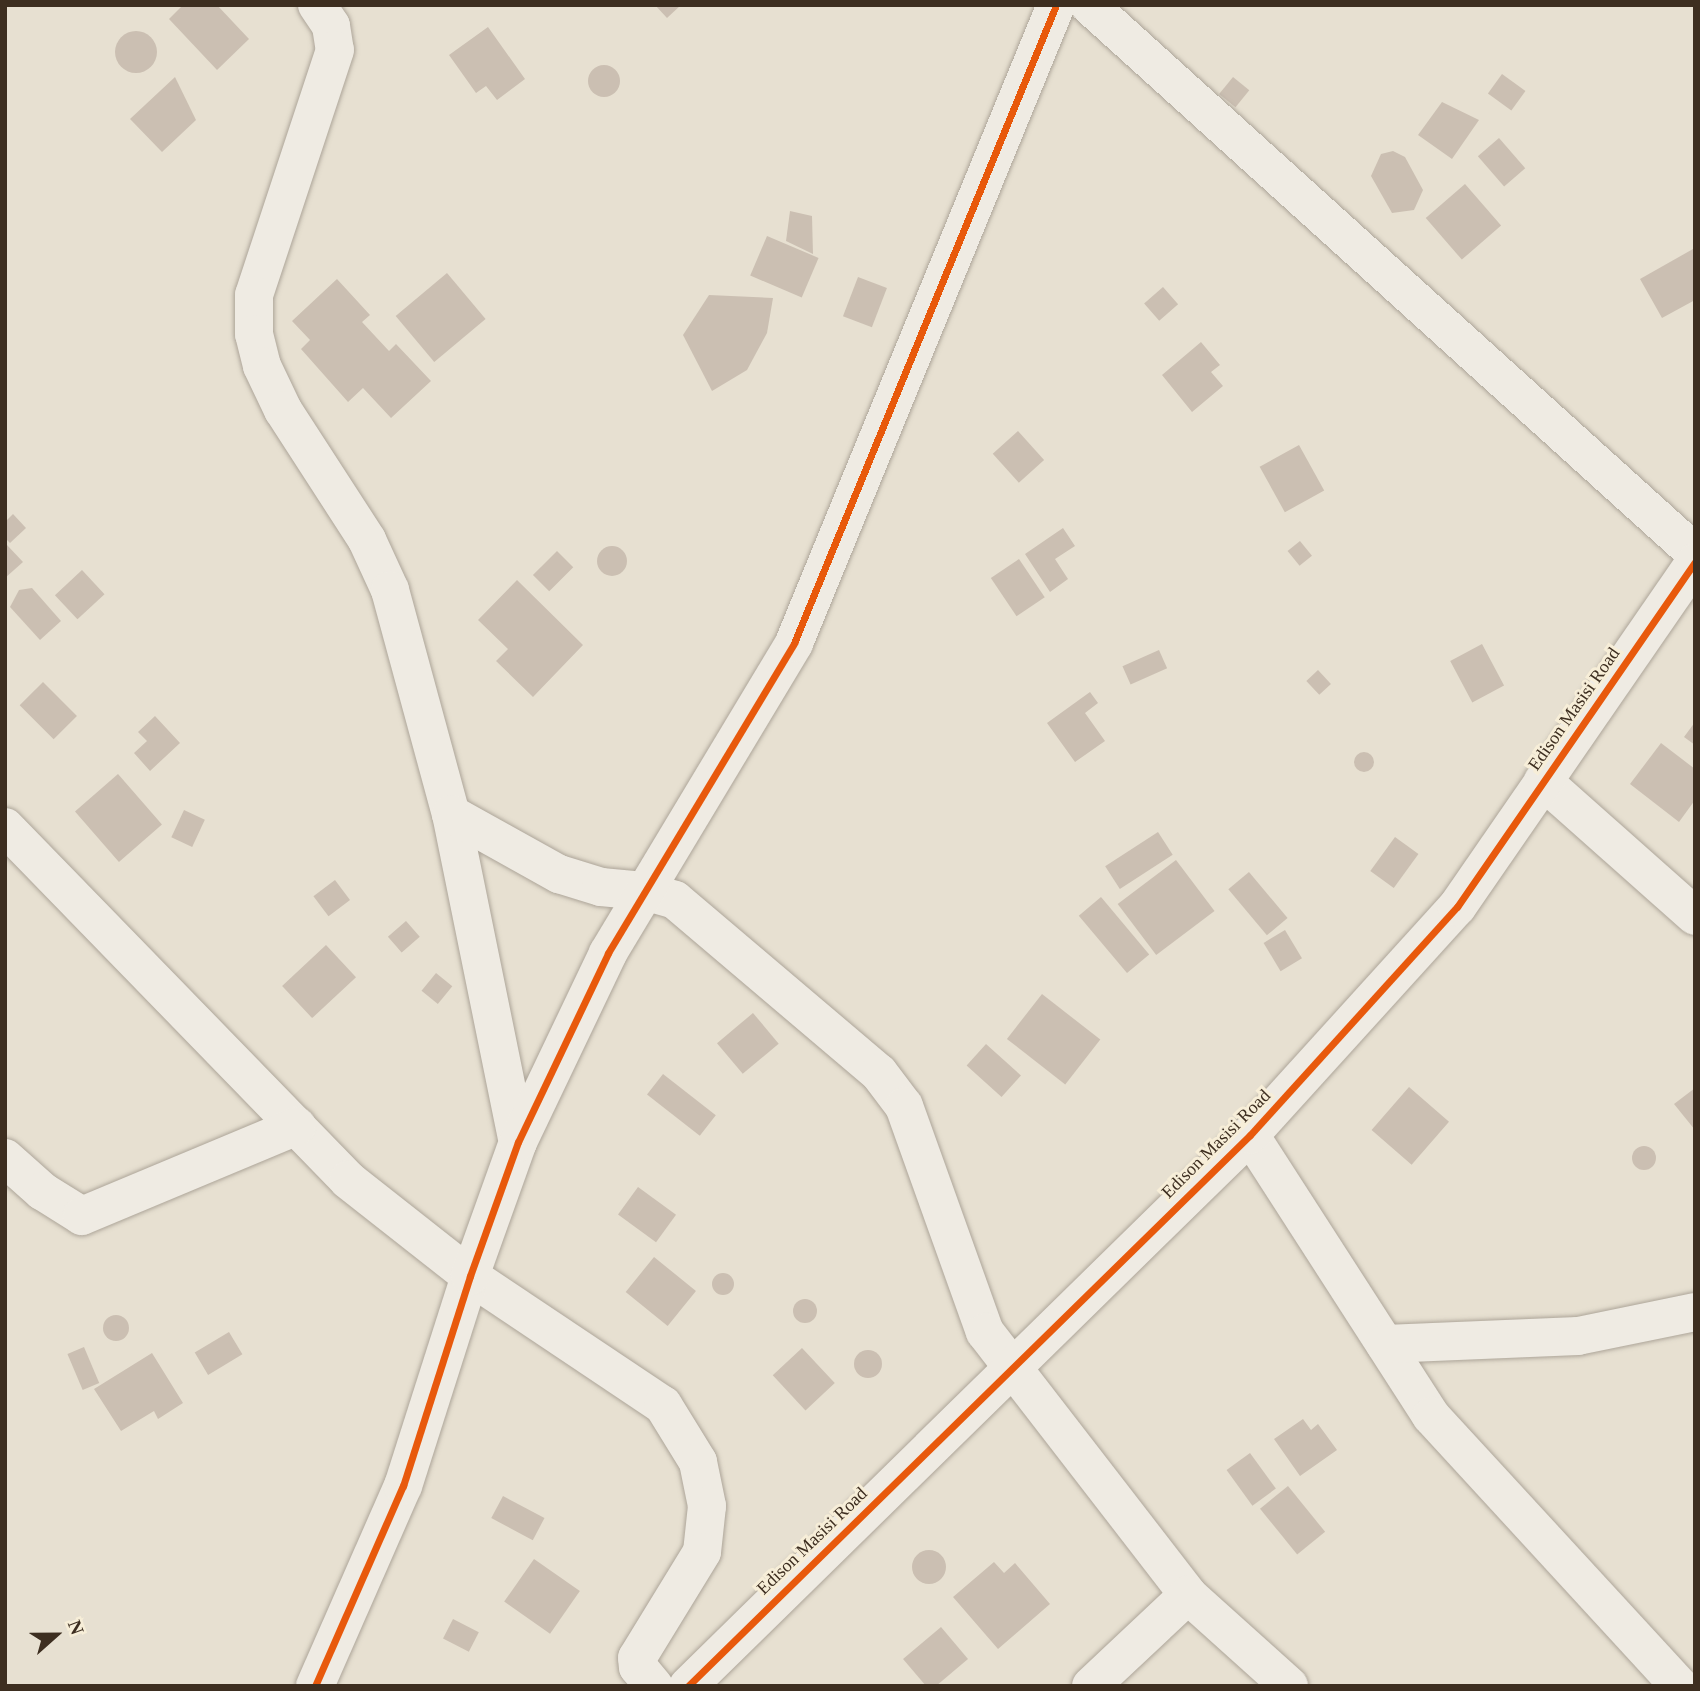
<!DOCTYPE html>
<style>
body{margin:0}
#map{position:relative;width:1700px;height:1691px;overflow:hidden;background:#e7e0d1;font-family:Georgia,serif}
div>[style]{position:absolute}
.building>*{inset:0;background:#cbbfb2;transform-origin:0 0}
.round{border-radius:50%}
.roads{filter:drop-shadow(0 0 2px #ada599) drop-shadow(0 0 2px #ada599)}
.minor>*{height:38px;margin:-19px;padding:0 19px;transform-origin:19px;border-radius:19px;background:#efebe3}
.cycleway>*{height:7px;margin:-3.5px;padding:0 3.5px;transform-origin:3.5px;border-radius:3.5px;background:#e8590c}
span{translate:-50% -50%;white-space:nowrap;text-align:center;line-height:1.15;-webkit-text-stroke:6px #f7eed8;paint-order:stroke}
.street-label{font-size:18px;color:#3d2e20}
.frame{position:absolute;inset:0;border:7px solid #3d2e20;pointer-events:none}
.north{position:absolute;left:21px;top:1600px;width:70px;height:70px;-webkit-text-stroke:5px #f7eed8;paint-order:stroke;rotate:69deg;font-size:19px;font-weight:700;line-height:28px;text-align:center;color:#3d2e20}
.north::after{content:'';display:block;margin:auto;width:24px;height:32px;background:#3d2e20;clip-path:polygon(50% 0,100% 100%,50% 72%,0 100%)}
</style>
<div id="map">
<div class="building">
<div style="clip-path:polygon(183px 5px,217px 5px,249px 39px,217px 70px,169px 19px)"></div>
<div style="clip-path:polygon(655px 5px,681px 5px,667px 18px)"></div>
<div style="clip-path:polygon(488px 27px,525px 79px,497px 100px,486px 86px,476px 93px,449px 55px)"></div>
<div class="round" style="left:115px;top:31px;width:42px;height:42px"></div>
<div class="round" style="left:588px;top:65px;width:32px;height:32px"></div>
<div style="left:1502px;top:74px;width:29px;height:24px;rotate:36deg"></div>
<div style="clip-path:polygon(175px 77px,196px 120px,162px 152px,130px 119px)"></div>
<div style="left:1233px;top:77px;width:21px;height:22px;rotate:39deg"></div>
<div style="clip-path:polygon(1442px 102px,1479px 120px,1452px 159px,1418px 135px)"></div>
<div style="left:1499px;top:138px;width:40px;height:28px;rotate:49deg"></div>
<div style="clip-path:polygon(1393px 151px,1405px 157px,1423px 190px,1414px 210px,1392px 213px,1371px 176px,1381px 154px)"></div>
<div style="left:1465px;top:184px;width:55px;height:52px;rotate:49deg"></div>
<div style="clip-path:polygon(790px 211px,812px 216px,813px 254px,786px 241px)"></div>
<div style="left:767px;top:236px;width:56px;height:43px;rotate:23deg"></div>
<div style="clip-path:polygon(1693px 249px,1695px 300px,1662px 318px,1640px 279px)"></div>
<div style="left:447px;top:273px;width:60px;height:67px;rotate:50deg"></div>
<div style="left:858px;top:277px;width:31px;height:42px;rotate:21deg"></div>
<div style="clip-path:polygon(337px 279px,370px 315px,362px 322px,389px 351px,396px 344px,431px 381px,391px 418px,363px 388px,348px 402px,301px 349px,310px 340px,292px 321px)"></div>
<div style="left:1163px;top:287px;width:23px;height:25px;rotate:49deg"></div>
<div style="clip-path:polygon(709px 295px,773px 298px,767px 333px,747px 370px,712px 391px,683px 335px)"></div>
<div style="clip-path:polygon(1201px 342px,1220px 365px,1211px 372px,1223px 386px,1192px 412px,1162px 375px)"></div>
<div style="left:1018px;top:431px;width:39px;height:34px;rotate:48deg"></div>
<div style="left:1299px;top:445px;width:52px;height:45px;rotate:61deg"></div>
<div style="clip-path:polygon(13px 514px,26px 528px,10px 543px,5px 538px,5px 522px)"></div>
<div style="clip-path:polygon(1063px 528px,1075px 546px,1055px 559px,1068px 579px,1050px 592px,1025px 554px)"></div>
<div style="left:1300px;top:541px;width:19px;height:16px;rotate:51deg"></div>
<div style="clip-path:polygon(7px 545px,23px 562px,5px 578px,5px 547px)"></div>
<div class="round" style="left:597px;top:546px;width:30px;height:30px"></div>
<div style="left:557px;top:551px;width:23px;height:34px;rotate:45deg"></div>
<div style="left:1019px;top:559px;width:46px;height:34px;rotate:56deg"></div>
<div style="left:82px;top:570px;width:33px;height:37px;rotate:47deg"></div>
<div style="clip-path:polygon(517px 580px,583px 645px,533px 697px,496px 661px,508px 649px,478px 620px)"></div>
<div style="clip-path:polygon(32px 588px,61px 621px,40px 640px,10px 607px,19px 590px)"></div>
<div style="left:1482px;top:644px;width:47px;height:36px;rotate:62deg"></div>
<div style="left:1159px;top:650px;width:20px;height:40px;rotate:66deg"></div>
<div style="left:1318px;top:670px;width:19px;height:16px;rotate:47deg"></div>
<div style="left:43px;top:682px;width:48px;height:33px;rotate:45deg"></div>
<div style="clip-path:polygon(1090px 692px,1098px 703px,1085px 713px,1105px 741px,1075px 762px,1047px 723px)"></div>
<div style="clip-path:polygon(155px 716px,180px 743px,150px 771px,134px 753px,147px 741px,138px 732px)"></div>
<div style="clip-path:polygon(1695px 722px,1695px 745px,1684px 737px)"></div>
<div style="clip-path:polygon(1661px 743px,1695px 769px,1695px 800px,1679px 822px,1630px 784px)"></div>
<div class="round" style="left:1354px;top:752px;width:20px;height:20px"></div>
<div style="left:118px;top:774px;width:67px;height:57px;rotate:49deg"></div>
<div style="left:184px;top:810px;width:23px;height:30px;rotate:25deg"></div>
<div style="left:1158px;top:832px;width:27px;height:63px;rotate:57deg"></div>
<div style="left:1395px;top:837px;width:29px;height:42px;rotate:36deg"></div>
<div style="left:1176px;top:860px;width:64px;height:73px;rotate:53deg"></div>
<div style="left:1249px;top:872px;width:60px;height:27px;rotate:50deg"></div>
<div style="left:335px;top:880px;width:25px;height:27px;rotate:53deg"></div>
<div style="left:1101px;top:897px;width:75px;height:29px;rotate:50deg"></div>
<div style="left:406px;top:921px;width:21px;height:24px;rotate:49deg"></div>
<div style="left:1285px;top:930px;width:33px;height:25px;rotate:59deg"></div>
<div style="left:326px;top:945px;width:44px;height:60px;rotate:47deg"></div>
<div style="left:436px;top:973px;width:21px;height:23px;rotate:39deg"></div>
<div style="left:1042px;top:994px;width:74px;height:57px;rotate:38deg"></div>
<div style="left:753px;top:1013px;width:40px;height:47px;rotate:50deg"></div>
<div style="left:986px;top:1044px;width:47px;height:29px;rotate:42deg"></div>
<div style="left:663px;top:1074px;width:67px;height:26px;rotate:38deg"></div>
<div style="left:1409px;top:1087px;width:53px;height:57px;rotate:41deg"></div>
<div style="clip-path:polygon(1695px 1088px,1695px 1130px,1674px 1104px)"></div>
<div class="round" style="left:1632px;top:1146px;width:24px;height:24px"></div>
<div style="left:638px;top:1187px;width:47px;height:34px;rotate:36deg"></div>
<div style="left:654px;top:1257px;width:54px;height:45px;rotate:39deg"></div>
<div class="round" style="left:712px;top:1273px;width:22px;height:22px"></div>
<div class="round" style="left:793px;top:1299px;width:24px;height:24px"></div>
<div class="round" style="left:103px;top:1315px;width:26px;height:26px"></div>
<div style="left:229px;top:1332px;width:26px;height:40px;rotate:59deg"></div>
<div style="left:84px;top:1347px;width:39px;height:18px;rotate:67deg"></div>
<div style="left:802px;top:1348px;width:48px;height:40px;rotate:47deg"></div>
<div class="round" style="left:854px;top:1350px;width:28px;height:28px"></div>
<div style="clip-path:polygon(152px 1353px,183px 1403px,158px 1419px,154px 1411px,121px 1431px,94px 1389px)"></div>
<div style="clip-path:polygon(1303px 1419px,1311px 1430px,1318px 1424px,1337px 1450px,1300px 1476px,1274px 1439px)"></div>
<div style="left:1250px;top:1453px;width:44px;height:29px;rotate:54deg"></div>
<div style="left:1288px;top:1486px;width:59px;height:36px;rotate:51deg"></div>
<div style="left:503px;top:1496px;width:47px;height:25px;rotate:28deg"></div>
<div class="round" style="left:912px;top:1550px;width:34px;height:34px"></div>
<div style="left:534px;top:1559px;width:56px;height:52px;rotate:35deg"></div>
<div style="clip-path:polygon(994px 1562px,1004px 1573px,1015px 1563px,1050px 1604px,998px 1649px,953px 1597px)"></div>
<div style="left:453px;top:1619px;width:29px;height:22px;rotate:27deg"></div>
<div style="clip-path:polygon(941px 1627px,968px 1659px,936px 1686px,926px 1686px,903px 1659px)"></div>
</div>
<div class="roads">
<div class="minor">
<div style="left:317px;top:5px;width:25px;rotate:56deg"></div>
<div style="left:331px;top:26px;width:24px;rotate:81deg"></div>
<div style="left:335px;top:50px;width:258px;rotate:108.3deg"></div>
<div style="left:254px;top:295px;width:39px;rotate:90deg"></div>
<div style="left:254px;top:334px;width:33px;rotate:76deg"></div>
<div style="left:262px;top:366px;width:49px;rotate:64.5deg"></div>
<div style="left:283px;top:410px;width:155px;rotate:57.1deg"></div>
<div style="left:367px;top:540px;width:55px;rotate:65.3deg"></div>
<div style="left:390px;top:590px;width:232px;rotate:74.8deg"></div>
<div style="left:451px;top:814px;width:335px;rotate:78.5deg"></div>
<div style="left:1089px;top:5px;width:817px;rotate:42.12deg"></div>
<div style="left:1543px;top:781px;width:203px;rotate:41.6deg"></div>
<div style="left:451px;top:814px;width:124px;rotate:29.1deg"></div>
<div style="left:559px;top:874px;width:44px;rotate:17.2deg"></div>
<div style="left:601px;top:887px;width:43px;rotate:5.3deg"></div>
<div style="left:644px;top:891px;width:32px;rotate:16deg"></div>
<div style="left:675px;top:900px;width:267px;rotate:40.3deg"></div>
<div style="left:879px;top:1073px;width:41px;rotate:52.9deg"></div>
<div style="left:904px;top:1106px;width:240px;rotate:70.3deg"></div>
<div style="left:985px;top:1332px;width:332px;rotate:52.3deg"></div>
<div style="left:1188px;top:1595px;width:136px;rotate:42deg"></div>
<div style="left:5px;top:827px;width:492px;rotate:45.8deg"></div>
<div style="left:348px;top:1180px;width:155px;rotate:38.2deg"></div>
<div style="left:470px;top:1276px;width:232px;rotate:33.8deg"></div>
<div style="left:663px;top:1405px;width:67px;rotate:58.4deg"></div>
<div style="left:698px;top:1462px;width:45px;rotate:78.4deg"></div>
<div style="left:707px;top:1506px;width:46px;rotate:96.2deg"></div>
<div style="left:702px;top:1552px;width:124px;rotate:121.5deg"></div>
<div style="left:637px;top:1658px;width:9px;rotate:84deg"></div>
<div style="left:638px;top:1667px;width:25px;rotate:50deg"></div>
<div style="left:1250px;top:1135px;width:334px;rotate:57.2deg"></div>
<div style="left:1431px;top:1416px;width:367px;rotate:47.4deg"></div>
<div style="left:5px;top:1158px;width:50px;rotate:41.7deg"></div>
<div style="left:42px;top:1191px;width:47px;rotate:32deg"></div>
<div style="left:82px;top:1216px;width:233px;rotate:-22.7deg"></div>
<div style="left:1385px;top:1344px;width:193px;rotate:-2.4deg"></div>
<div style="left:1578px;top:1336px;width:119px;rotate:-11.6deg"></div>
<div style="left:315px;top:1686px;width:219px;rotate:-66.3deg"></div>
<div style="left:403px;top:1486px;width:220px;rotate:-72.3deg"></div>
<div style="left:470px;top:1276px;width:142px;rotate:-70.3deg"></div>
<div style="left:518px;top:1142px;width:209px;rotate:-64.5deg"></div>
<div style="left:608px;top:953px;width:362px;rotate:-59deg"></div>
<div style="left:794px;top:643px;width:690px;rotate:-67.67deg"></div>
<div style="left:688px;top:1686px;width:787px;rotate:-44.43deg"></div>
<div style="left:1250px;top:1135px;width:308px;rotate:-47.8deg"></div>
<div style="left:1457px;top:907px;width:419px;rotate:-55.4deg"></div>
<div style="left:1091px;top:1686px;width:133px;rotate:-43.2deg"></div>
</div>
</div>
<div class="cycleway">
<div style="left:315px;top:1686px;width:219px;rotate:-66.3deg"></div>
<div style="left:403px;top:1486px;width:220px;rotate:-72.3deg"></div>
<div style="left:470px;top:1276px;width:142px;rotate:-70.3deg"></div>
<div style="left:518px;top:1142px;width:209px;rotate:-64.5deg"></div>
<div style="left:608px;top:953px;width:362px;rotate:-59deg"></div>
<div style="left:794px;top:643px;width:690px;rotate:-67.67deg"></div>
<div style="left:688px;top:1686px;width:787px;rotate:-44.43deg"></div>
<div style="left:1250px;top:1135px;width:308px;rotate:-47.8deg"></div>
<div style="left:1457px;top:907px;width:419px;rotate:-55.4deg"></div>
</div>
<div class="street-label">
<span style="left:1574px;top:709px;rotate:-55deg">Edison Masisi Road</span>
<span style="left:1216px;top:1144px;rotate:-45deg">Edison Masisi Road</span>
<span style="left:812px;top:1541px;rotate:-44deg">Edison Masisi Road</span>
</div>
<div class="frame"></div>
<div class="north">N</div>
</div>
